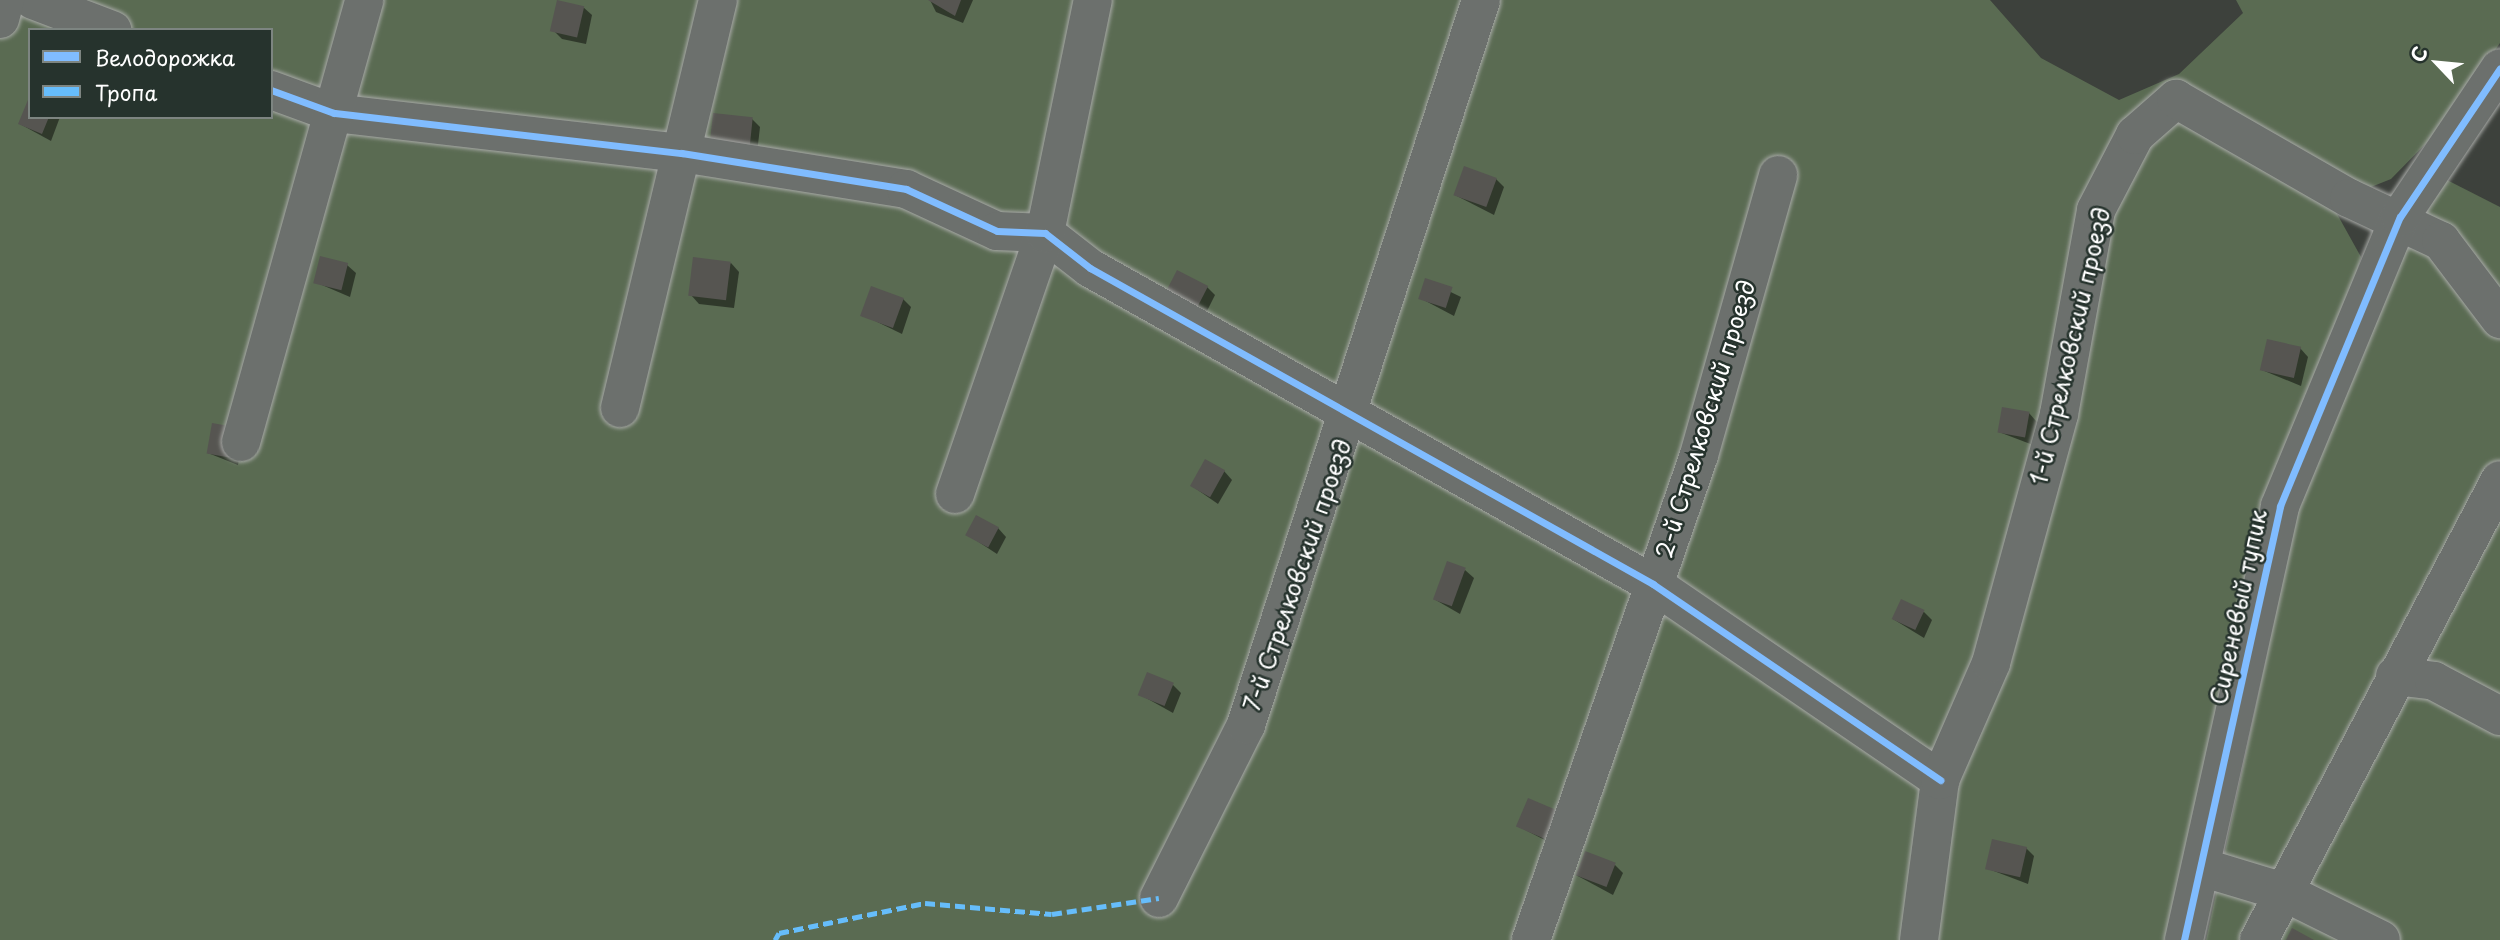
<!DOCTYPE html>
<meta charset="utf-8">
<style>
body{margin:0}
#map{position:relative;width:2500px;height:940px;overflow:hidden;background:#3d413c;font-family:"Playpen Sans",sans-serif}
div>[style]{position:absolute}
.green>*{inset:0;background:#5a6b52}
.shadow>*{inset:0;background:#0007}
.building>*{inset:0;background:#565551;transform-origin:0 0}
.roads{filter:drop-shadow(0 0 2px #a8aaa7) drop-shadow(0 0 2px #a8aaa7)}
.minor>*{height:38px;margin:-19px;padding:0 19px;transform-origin:19px;border-radius:19px;background:#6c706d}
.quiet>*{height:5px;margin-top:-2.5px;transform-origin:0;background:repeating-linear-gradient(90deg,#66bdfb 0 10px,transparent 0 15px)}
.cycleway>*{height:7px;margin:-3.5px;padding:0 3.5px;transform-origin:3.5px;border-radius:3.5px;background:#80bcff}
span{translate:-50% -50%;white-space:nowrap;text-align:center;line-height:1.15;-webkit-text-stroke:5px #26332d;paint-order:stroke}
.street-label{font-size:23px;color:#fff}
.legend{position:absolute;left:28px;top:28px;width:245px;height:91px;box-sizing:border-box;background:#26332d;border:2px solid #7d8581;margin:0;padding:9px 12px;list-style:none;font-size:21px;color:#fff}
.legend li{display:flex;align-items:center;gap:14px;height:35px}
.legend b{width:35px;border:2px solid #7d8581}
.north{position:absolute;left:2402px;top:28px;width:70px;height:70px;-webkit-text-stroke:5px #26332d;paint-order:stroke;rotate:296deg;font-size:19px;font-weight:700;line-height:28px;text-align:center;color:#fff}
.north::after{content:'';display:block;margin:auto;width:24px;height:32px;background:#fff;clip-path:polygon(50% 0,100% 100%,50% 72%,0 100%)}
</style>
<div id="map">
<div class="green">
<div style="clip-path:polygon(evenodd,0 0,1990px 0,2041px 58px,2119px 100px,2179px 74px,2243px 13px,2236px 0,2500px 0,2500px 43px,2445px 124px,2391px 179px,2331px 203px,2361px 257px,2169px 940px,0 940px,0 0,30px 30px,271px 30px,271px 117px,30px 117px,30px 30px)"></div>
<div style="clip-path:polygon(2445px 179px,2500px 207px,2500px 940px,2206px 940px,2298px 509px,2405px 252px)"></div>
</div>
<div class="shadow">
<div style="clip-path:polygon(930px 0,973px 0,963px 23px,936px 12px)"></div>
<div style="clip-path:polygon(583px 7px,592px 15px,586px 44px,562px 39px,554px 31px)"></div>
<div style="clip-path:polygon(30px 117px,60px 117px,51px 141px,20px 124px)"></div>
<div style="clip-path:polygon(752px 119px,760px 127px,756px 162px,719px 158px)"></div>
<div style="clip-path:polygon(1496px 179px,1504px 187px,1494px 215px,1455px 195px)"></div>
<div style="clip-path:polygon(731px 263px,739px 272px,734px 308px,699px 304px,691px 295px)"></div>
<div style="clip-path:polygon(347px 265px,356px 273px,350px 297px,315px 282px)"></div>
<div style="clip-path:polygon(1426px 280px,1461px 297px,1454px 316px,1420px 298px)"></div>
<div style="clip-path:polygon(1207px 287px,1215px 295px,1203px 319px,1175px 305px)"></div>
<div style="clip-path:polygon(903px 299px,911px 307px,902px 334px,863px 315px)"></div>
<div style="clip-path:polygon(2300px 348px,2308px 357px,2301px 386px,2262px 370px)"></div>
<div style="clip-path:polygon(2029px 413px,2037px 422px,2033px 445px,1999px 432px)"></div>
<div style="clip-path:polygon(243px 437px,238px 465px,208px 453px)"></div>
<div style="clip-path:polygon(1224px 471px,1232px 480px,1218px 504px,1192px 486px)"></div>
<div style="clip-path:polygon(998px 528px,1006px 537px,997px 554px,968px 535px)"></div>
<div style="clip-path:polygon(1465px 570px,1474px 578px,1460px 614px,1434px 599px)"></div>
<div style="clip-path:polygon(1924px 612px,1932px 620px,1924px 638px,1893px 619px)"></div>
<div style="clip-path:polygon(1173px 685px,1181px 693px,1173px 713px,1139px 694px)"></div>
<div style="clip-path:polygon(1529px 800px,1560px 848px,1518px 826px)"></div>
<div style="clip-path:polygon(2026px 848px,2034px 856px,2028px 884px,1986px 868px)"></div>
<div style="clip-path:polygon(1615px 865px,1623px 873px,1613px 895px,1576px 875px)"></div>
</div>
<div class="building">
<div style="left:557px;top:0;width:28px;height:32px;rotate:13deg"></div>
<div style="clip-path:polygon(928px 0,961px 0,955px 16px)"></div>
<div style="clip-path:polygon(30px 95px,30px 117px,49px 117px,42px 134px,18px 124px)"></div>
<div style="left:713px;top:113px;width:40px;height:38px;rotate:6deg"></div>
<div style="left:1464px;top:166px;width:35px;height:31px;rotate:20deg"></div>
<div style="left:320px;top:256px;width:29px;height:28px;rotate:14deg"></div>
<div style="left:693px;top:257px;width:38px;height:39px;rotate:7deg"></div>
<div style="left:1177px;top:270px;width:35px;height:30px;rotate:27deg"></div>
<div style="left:1425px;top:278px;width:29px;height:22px;rotate:18deg"></div>
<div style="left:871px;top:286px;width:35px;height:32px;rotate:20deg"></div>
<div style="left:2267px;top:339px;width:35px;height:32px;rotate:13deg"></div>
<div style="left:2002px;top:407px;width:28px;height:26px;rotate:10deg"></div>
<div style="left:212px;top:423px;width:23px;height:31px;rotate:10deg"></div>
<div style="left:1205px;top:459px;width:23px;height:31px;rotate:29deg"></div>
<div style="left:976px;top:515px;width:26px;height:23px;rotate:28deg"></div>
<div style="left:1447px;top:561px;width:20px;height:41px;rotate:20deg"></div>
<div style="left:1901px;top:599px;width:26px;height:22px;rotate:25deg"></div>
<div style="left:1147px;top:672px;width:29px;height:25px;rotate:22deg"></div>
<div style="left:1528px;top:798px;width:38px;height:31px;rotate:23deg"></div>
<div style="left:1992px;top:839px;width:36px;height:31px;rotate:13deg"></div>
<div style="left:1585px;top:851px;width:33px;height:26px;rotate:21deg"></div>
<div style="clip-path:polygon(2292px 928px,2314px 940px,2286px 940px)"></div>
</div>
<div class="roads">
<div class="minor">
<div style="left:33px;top:0;width:85px;rotate:20.8deg"></div>
<div style="left:0;top:19px;width:20px;rotate:-75deg"></div>
<div style="left:271px;top:90px;width:67px;rotate:20.1deg"></div>
<div style="left:334px;top:113px;width:350px;rotate:6.6deg"></div>
<div style="left:682px;top:153px;width:227px;rotate:9.1deg"></div>
<div style="left:906px;top:189px;width:100px;rotate:24.8deg"></div>
<div style="left:997px;top:231px;width:48px;rotate:2.4deg"></div>
<div style="left:1045px;top:233px;width:57px;rotate:37.9deg"></div>
<div style="left:1090px;top:268px;width:646px;rotate:29.3deg"></div>
<div style="left:1653px;top:584px;width:348px;rotate:34.3deg"></div>
<div style="left:620px;top:408px;width:420px;rotate:-76.5deg"></div>
<div style="left:241px;top:442px;width:459px;rotate:-74.4deg"></div>
<div style="left:955px;top:494px;width:276px;rotate:-71deg"></div>
<div style="left:1045px;top:233px;width:238px;rotate:-78.4deg"></div>
<div style="left:2395px;top:676px;width:39px;rotate:7deg"></div>
<div style="left:2434px;top:681px;width:75px;rotate:27.9deg"></div>
<div style="left:2201px;top:867px;width:87px;rotate:16.8deg"></div>
<div style="left:2284px;top:892px;width:108px;rotate:26.3deg"></div>
<div style="left:1159px;top:898px;width:194px;rotate:-63.3deg"></div>
<div style="left:1246px;top:725px;width:762px;rotate:-72.04deg"></div>
<div style="left:1531px;top:940px;width:513px;rotate:-70.89deg"></div>
<div style="left:1699px;top:455px;width:291px;rotate:-74.2deg"></div>
<div style="left:1919px;top:940px;width:161px;rotate:-82.5deg"></div>
<div style="left:1940px;top:780px;width:128px;rotate:-66.4deg"></div>
<div style="left:1991px;top:663px;width:258px;rotate:-74.7deg"></div>
<div style="left:2059px;top:414px;width:207px;rotate:-79.7deg"></div>
<div style="left:2096px;top:210px;width:85px;rotate:-62.5deg"></div>
<div style="left:2135px;top:135px;width:55px;rotate:-41.3deg"></div>
<div style="left:2176px;top:99px;width:199px;rotate:29.8deg"></div>
<div style="left:2349px;top:198px;width:102px;rotate:25.1deg"></div>
<div style="left:2441px;top:241px;width:98px;rotate:52.9deg"></div>
<div style="left:2184px;top:940px;width:444px;rotate:-77.5deg"></div>
<div style="left:2280px;top:506px;width:313px;rotate:-67.5deg"></div>
<div style="left:2400px;top:217px;width:179px;rotate:-56.1deg"></div>
<div style="left:2259px;top:940px;width:519px;rotate:-62.35deg"></div>
</div>
</div>
<div class="quiet">
<div style="left:775px;top:940px;width:8px;rotate:-60deg"></div>
<div style="left:779px;top:933px;width:149px;rotate:-11.6deg"></div>
<div style="left:925px;top:903px;width:127px;rotate:5deg"></div>
<div style="left:1052px;top:914px;width:108px;rotate:-8.5deg"></div>
</div>
<div class="cycleway">
<div style="left:271px;top:90px;width:67px;rotate:20.1deg"></div>
<div style="left:334px;top:113px;width:350px;rotate:6.6deg"></div>
<div style="left:682px;top:153px;width:227px;rotate:9.1deg"></div>
<div style="left:906px;top:189px;width:100px;rotate:24.8deg"></div>
<div style="left:997px;top:231px;width:48px;rotate:2.4deg"></div>
<div style="left:1045px;top:233px;width:57px;rotate:37.9deg"></div>
<div style="left:1090px;top:268px;width:646px;rotate:29.3deg"></div>
<div style="left:1653px;top:584px;width:348px;rotate:34.3deg"></div>
<div style="left:2184px;top:940px;width:444px;rotate:-77.5deg"></div>
<div style="left:2280px;top:506px;width:313px;rotate:-67.5deg"></div>
<div style="left:2400px;top:217px;width:179px;rotate:-56.1deg"></div>
</div>
<div class="street-label">
<span style="left:2070px;top:346px;rotate:-77deg">1-й Стрелковский проезд</span>
<span style="left:1705px;top:419px;rotate:-73deg">2-й Стрелковский проезд</span>
<span style="left:1297px;top:575px;rotate:-71deg">7-й Стрелковский проезд</span>
<span style="left:2238px;top:607px;rotate:-78deg">Сиреневый тупик</span>
</div>
<ul class="legend">
<li><b style="height:9px;background:#80bcff"></b>Велодорожка</li>
<li><b style="height:9px;background:#66bdfb"></b>Тропа</li>
</ul>
<div class="north">С</div>
</div>
